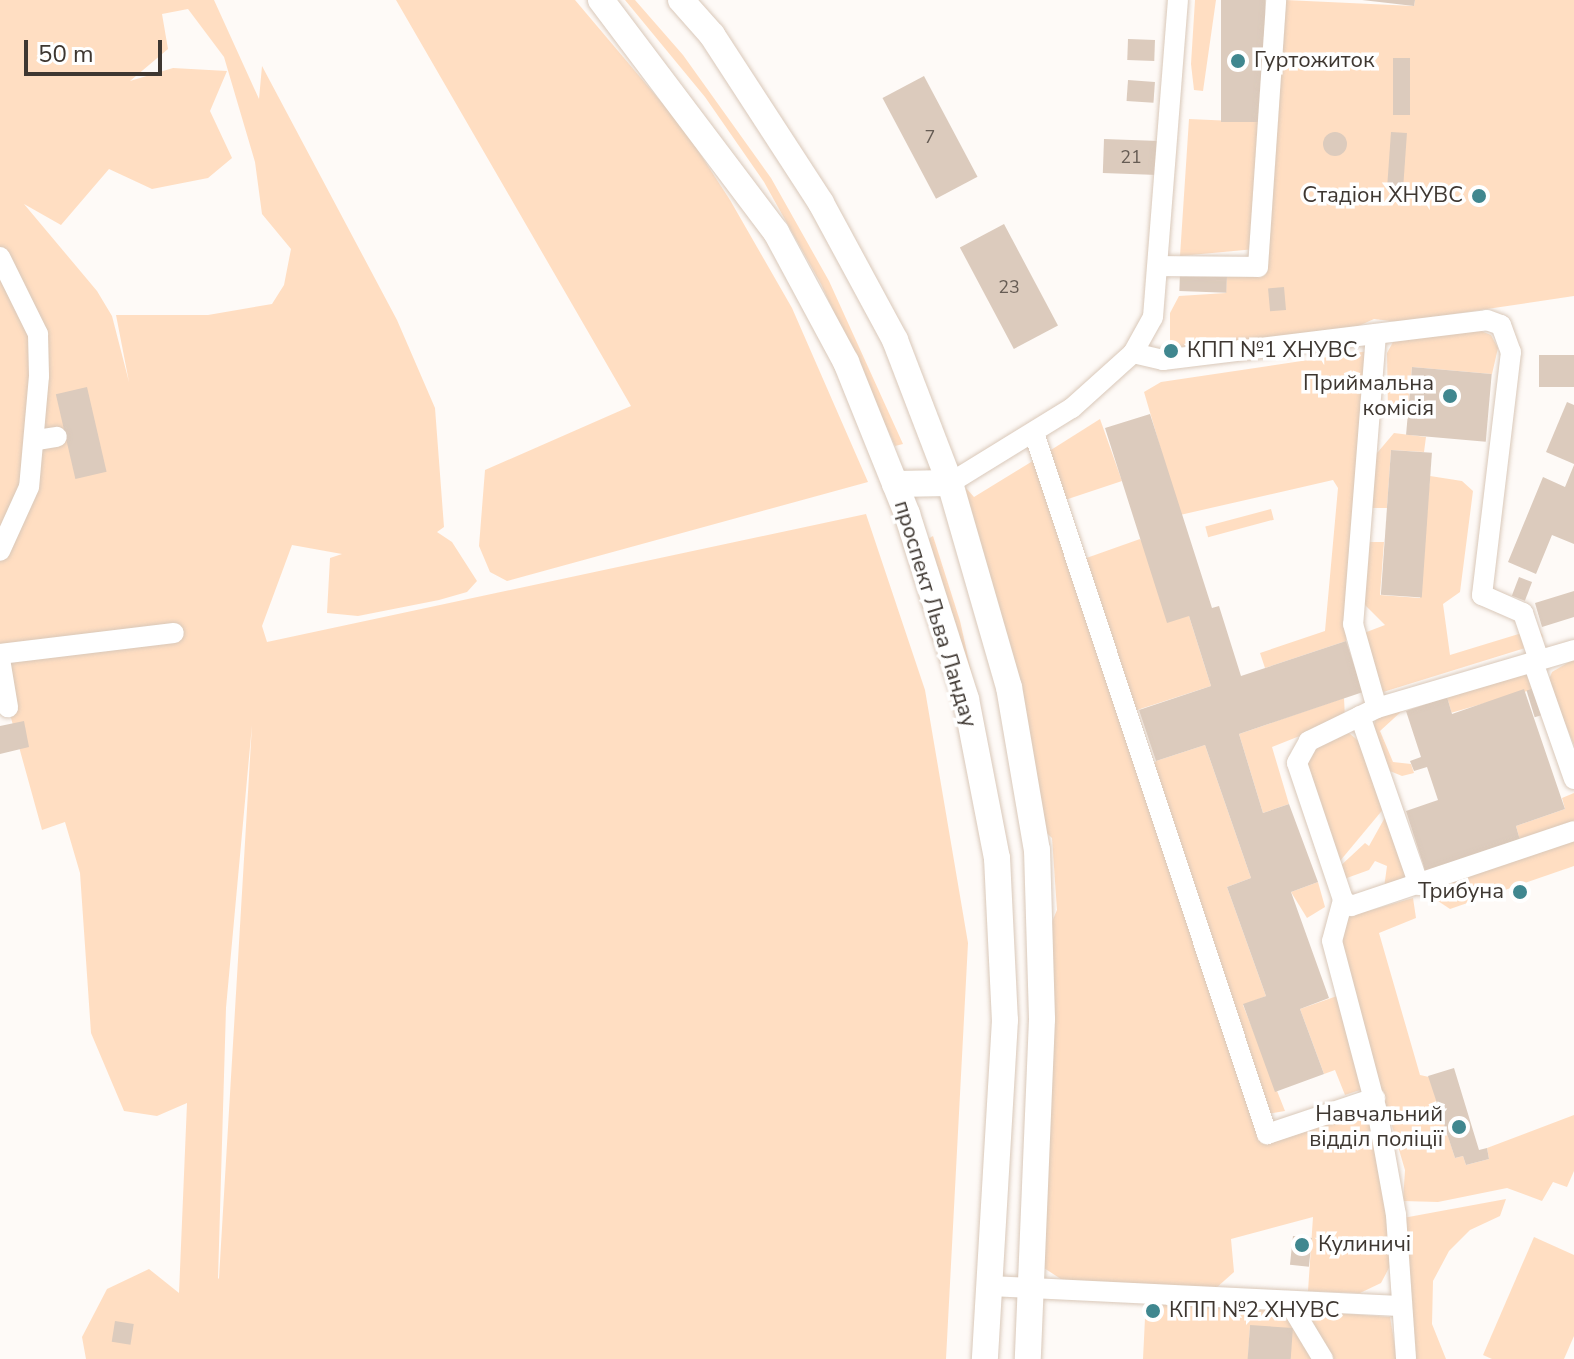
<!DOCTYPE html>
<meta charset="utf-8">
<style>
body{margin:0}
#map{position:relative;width:1574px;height:1359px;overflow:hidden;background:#fefaf7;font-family:"Nunito Sans",sans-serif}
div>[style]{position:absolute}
.green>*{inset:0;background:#ffdec2;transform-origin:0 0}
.building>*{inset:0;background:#dccbbd;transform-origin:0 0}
.round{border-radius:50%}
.roads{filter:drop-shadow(0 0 2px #d9c8b9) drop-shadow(0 0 2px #d9c8b9)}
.minor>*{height:20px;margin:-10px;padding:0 10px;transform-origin:10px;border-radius:10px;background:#fff}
.major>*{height:26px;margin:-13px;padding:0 13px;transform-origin:13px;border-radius:13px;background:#fff}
.dots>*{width:22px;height:22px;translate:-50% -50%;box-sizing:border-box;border:4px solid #fff;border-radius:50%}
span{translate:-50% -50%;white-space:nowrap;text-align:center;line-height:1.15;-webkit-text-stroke:7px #fff;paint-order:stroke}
.number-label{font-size:18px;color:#665c54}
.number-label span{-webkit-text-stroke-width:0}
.poi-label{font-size:22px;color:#3e3731}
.left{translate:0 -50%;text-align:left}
.right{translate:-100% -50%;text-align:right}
.street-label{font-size:22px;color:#3e3731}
.scale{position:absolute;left:24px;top:40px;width:138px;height:36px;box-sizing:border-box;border:4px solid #3e3731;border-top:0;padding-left:10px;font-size:24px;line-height:28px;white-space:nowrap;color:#3e3731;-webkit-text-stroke:6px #fff;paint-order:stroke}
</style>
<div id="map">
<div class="green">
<div style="clip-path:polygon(evenodd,0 0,214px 0,259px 99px,262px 66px,397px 320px,435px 408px,444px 527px,437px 532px,452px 542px,477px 581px,467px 592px,439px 600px,358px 616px,327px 613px,330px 558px,342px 554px,292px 545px,262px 626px,267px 642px,866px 514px,925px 690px,968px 943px,946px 1359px,86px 1359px,82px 1337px,107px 1289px,149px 1269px,179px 1293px,187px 1103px,157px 1116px,124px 1111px,91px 1033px,80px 873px,65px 822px,42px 830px,8px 707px,0 659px,0 0,188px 9px,224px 57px,255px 162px,262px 214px,291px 249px,284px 285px,272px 304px,208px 315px,116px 315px,129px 382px,112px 316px,97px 291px,24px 204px,61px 225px,109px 169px,152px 189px,208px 178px,232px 158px,210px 111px,227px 71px,173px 68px,130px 81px,168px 49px,162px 14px,188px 9px,0 0,252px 725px,219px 1278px,218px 1279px,226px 1008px,252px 725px)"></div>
<div style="clip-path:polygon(396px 0,575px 0,684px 129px,730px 200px,792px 308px,868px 482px,507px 581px,490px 572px,479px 546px,485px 470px,631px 406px)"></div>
<div style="clip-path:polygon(625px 0,635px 0,683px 55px,771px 178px,829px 281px,903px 444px,895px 446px,821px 284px,764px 182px,705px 97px)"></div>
<div style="clip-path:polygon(1195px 0,1216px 0,1203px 91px,1194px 90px,1191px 64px)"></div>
<div style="clip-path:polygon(1285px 0,1414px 6px,1415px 0,1574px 0,1574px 296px,1399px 322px,1374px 319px,1341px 334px,1170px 348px,1170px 313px,1179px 296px,1226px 293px,1227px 275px,1264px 276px,1266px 248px,1180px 256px,1189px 119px,1275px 123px)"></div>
<div style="clip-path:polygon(1476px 329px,1491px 335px,1498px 348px,1492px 374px,1412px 367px,1407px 418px,1388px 411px,1387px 353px,1393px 342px)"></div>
<div style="clip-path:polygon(1375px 350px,1346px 641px,1265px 668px,1260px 653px,1325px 631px,1338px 488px,1333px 480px,1180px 515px,1144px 392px,1161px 382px)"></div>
<div style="clip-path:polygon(1100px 419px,1122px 481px,1059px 502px,1043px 455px)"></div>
<div style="clip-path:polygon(1394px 433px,1426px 437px,1424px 452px,1391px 450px,1387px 508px,1368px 508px,1372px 459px)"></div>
<div style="clip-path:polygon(1036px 459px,1252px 1108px,1150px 770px,1156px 761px,1205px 745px,1251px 878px,1227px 887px,1266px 996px,1243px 1005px,1285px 1111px,1261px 1115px,1269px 1143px,1361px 1114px,1370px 1124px,1383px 1179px,1390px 1266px,1381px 1283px,1360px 1293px,1308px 1291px,1313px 1217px,1231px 1239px,1234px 1272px,1215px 1289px,1067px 1283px,1044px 1268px,1047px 934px,1057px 910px,1052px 838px,1039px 826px,962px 497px,966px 488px,974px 497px)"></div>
<div style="clip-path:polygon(1430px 476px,1462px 481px,1473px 491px,1460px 592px,1443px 604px,1450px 655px,1538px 628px,1543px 636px,1538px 644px,1380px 693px,1364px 633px,1385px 625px,1363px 603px,1368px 542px,1384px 542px,1380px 595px,1420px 598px)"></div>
<div style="left:1271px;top:509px;width:11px;height:68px;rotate:75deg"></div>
<div style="clip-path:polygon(933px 536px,960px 621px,985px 733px,928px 539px)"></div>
<div style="clip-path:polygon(1140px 539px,1189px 616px,1211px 686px,1128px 713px,1078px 561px)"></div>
<div style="clip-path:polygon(1574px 659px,1574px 745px,1548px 682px,1552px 672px)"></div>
<div style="left:1528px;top:671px;width:19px;height:85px;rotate:74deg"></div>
<div style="clip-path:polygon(1344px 698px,1345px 718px,1272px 747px,1289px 804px,1263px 813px,1239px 734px)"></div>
<div style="clip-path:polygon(1404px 709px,1380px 731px,1393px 762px,1411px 764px,1414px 773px,1402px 776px,1390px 771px,1372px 731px,1376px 719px)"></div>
<div style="clip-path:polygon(1349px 733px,1362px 744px,1385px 807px,1340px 861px,1300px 766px,1318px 742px)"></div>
<div style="clip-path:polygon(1574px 793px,1574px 826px,1521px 844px,1516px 826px,1565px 809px,1562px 798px)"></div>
<div style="clip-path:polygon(1388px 812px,1410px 878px,1384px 888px,1387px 866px,1375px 861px,1369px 870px,1344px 879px,1336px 870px,1365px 843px,1369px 846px)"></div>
<div style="clip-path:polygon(1574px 838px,1574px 866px,1450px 909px,1432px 897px,1434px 888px)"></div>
<div style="clip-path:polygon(1318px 882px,1325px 907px,1307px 918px,1291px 892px)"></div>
<div style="clip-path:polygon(1413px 898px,1416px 918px,1379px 933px,1420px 1075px,1429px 1077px,1455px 1158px,1463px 1156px,1466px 1165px,1489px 1159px,1487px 1148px,1574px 1115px,1574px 1171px,1567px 1187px,1553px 1182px,1542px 1201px,1507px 1188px,1438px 1202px,1403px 1201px,1405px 1170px,1338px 943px,1343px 921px,1351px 916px)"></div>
<div style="clip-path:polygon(1337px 996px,1363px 1089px,1345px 1095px,1335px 1070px,1324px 1074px,1300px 1009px)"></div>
<div style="clip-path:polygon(1506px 1199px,1500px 1216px,1470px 1230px,1449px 1251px,1433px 1281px,1432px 1324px,1446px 1359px,1415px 1359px,1403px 1218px)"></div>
<div style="clip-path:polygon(1534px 1237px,1574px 1255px,1574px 1336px,1564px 1359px,1492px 1359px,1483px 1355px)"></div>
<div style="clip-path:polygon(1160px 1304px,1289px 1311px,1318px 1359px,1291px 1359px,1250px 1325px,1248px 1359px,1143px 1359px,1145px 1318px,1159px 1319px)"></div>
<div style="clip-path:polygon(1307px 1311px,1390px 1317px,1397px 1359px,1332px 1359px)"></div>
</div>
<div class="building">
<div style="left:1221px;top:0;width:44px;height:122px"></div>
<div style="clip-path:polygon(1362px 0,1415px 0,1414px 6px)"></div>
<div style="left:1128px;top:39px;width:27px;height:21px;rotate:2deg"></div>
<div style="left:1393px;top:58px;width:17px;height:57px"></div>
<div style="left:924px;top:76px;width:114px;height:47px;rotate:62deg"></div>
<div style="left:1128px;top:80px;width:27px;height:21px;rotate:4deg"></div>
<div style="left:1391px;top:132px;width:16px;height:56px;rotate:4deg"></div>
<div class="round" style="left:1323px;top:132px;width:24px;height:24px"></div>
<div style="left:1104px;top:139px;width:55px;height:34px;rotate:2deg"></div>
<div style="left:1004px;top:224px;width:115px;height:50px;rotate:62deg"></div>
<div style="left:1180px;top:273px;width:47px;height:18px;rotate:2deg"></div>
<div style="left:1284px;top:287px;width:23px;height:16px;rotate:85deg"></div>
<div style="left:1574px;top:355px;width:32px;height:35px;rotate:90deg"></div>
<div style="left:1412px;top:367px;width:80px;height:68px;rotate:5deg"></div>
<div style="left:87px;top:387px;width:87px;height:32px;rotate:77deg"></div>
<div style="clip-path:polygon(1567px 402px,1574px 405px,1574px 464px,1546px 452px)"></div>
<div style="clip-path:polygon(1150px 414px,1212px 608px,1219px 606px,1241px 676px,1346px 641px,1363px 692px,1239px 734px,1263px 813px,1289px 804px,1318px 882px,1291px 892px,1329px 998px,1300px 1009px,1324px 1074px,1275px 1092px,1243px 1004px,1266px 996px,1227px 887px,1251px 878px,1205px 745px,1156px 761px,1139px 710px,1211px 686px,1189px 616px,1167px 623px,1105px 428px)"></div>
<div style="left:1391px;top:450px;width:41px;height:145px;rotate:4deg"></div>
<div style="clip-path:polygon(1574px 465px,1574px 544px,1552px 535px,1536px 574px,1508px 562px,1543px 477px,1565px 487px)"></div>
<div style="left:1519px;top:577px;width:14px;height:20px;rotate:21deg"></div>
<div style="clip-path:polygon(1574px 591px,1574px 617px,1542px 627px,1535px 603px)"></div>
<div style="left:1538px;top:687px;width:28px;height:12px;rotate:73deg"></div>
<div style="clip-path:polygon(1524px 689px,1565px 809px,1516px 826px,1521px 844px,1426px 873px,1406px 811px,1438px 800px,1427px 767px,1414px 771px,1410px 761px,1421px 757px,1406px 711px,1447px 697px,1452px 714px)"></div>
<div style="clip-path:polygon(24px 721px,29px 747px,0 754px,0 726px)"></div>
<div style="clip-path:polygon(1454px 1068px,1479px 1150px,1487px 1148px,1489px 1159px,1466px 1165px,1463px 1156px,1455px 1158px,1428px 1076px)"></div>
<div style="left:1293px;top:1236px;width:19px;height:29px;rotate:6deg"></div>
<div style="left:1147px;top:1300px;width:13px;height:18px;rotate:4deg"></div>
<div style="left:115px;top:1321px;width:19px;height:21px;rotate:9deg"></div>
<div style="left:1250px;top:1325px;width:43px;height:34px;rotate:4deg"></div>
</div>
<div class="roads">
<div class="minor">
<div style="left:0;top:257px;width:86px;rotate:63.7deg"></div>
<div style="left:38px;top:334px;width:42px;rotate:88.6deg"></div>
<div style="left:39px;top:376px;width:111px;rotate:95.1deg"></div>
<div style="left:29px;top:487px;width:70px;rotate:114.4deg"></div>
<div style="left:1161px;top:266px;width:97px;rotate:0.6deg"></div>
<div style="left:1258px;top:267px;width:268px;rotate:-86.1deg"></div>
<div style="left:1376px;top:334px;width:291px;rotate:94.5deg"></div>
<div style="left:1353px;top:624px;width:87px;rotate:74.1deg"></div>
<div style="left:1133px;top:353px;width:31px;rotate:13deg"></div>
<div style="left:1163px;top:360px;width:326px;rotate:-7deg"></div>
<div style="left:1487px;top:320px;width:15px;rotate:20deg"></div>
<div style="left:1501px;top:325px;width:29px;rotate:70deg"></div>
<div style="left:1511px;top:352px;width:245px;rotate:96.8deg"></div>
<div style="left:1482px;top:595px;width:45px;rotate:23.7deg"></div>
<div style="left:1523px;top:613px;width:50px;rotate:71.2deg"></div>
<div style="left:1034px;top:433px;width:739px;rotate:71.61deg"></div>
<div style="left:1267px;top:1134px;width:114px;rotate:-18.4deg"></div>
<div style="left:37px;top:440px;width:20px;rotate:-9deg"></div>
<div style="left:950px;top:483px;width:143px;rotate:-31.6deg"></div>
<div style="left:1072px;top:408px;width:82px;rotate:-42deg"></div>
<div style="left:1133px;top:353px;width:41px;rotate:-60.9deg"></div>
<div style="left:1153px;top:317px;width:318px;rotate:-85.5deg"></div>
<div style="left:1574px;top:650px;width:205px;rotate:163.6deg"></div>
<div style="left:1377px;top:708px;width:76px;rotate:154.1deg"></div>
<div style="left:1309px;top:741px;width:25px;rotate:119deg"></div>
<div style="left:1297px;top:763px;width:145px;rotate:71.4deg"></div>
<div style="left:1343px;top:900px;width:10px;rotate:37deg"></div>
<div style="left:1351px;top:906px;width:235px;rotate:-18.6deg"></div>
<div style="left:0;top:654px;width:175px;rotate:-6.9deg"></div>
<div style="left:0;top:659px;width:49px;rotate:80.5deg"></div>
<div style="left:1533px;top:662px;width:124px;rotate:70.7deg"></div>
<div style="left:1360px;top:716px;width:179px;rotate:70.8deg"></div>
<div style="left:1343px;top:900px;width:42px;rotate:105deg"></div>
<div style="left:1332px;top:941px;width:180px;rotate:75.2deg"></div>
<div style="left:1378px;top:1115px;width:102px;rotate:79.8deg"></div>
<div style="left:1396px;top:1215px;width:144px;rotate:86deg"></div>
<div style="left:990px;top:1286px;width:410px;rotate:2.8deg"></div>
<div style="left:1288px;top:1301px;width:68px;rotate:58.9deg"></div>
</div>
<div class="major">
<div style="left:601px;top:0;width:291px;rotate:53deg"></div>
<div style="left:776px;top:232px;width:148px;rotate:61.7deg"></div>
<div style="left:846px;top:362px;width:164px;rotate:68.1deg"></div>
<div style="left:907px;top:514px;width:194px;rotate:72.3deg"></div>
<div style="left:966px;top:699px;width:162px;rotate:79deg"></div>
<div style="left:997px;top:858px;width:162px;rotate:87.2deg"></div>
<div style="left:1005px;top:1020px;width:340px;rotate:93.4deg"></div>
<div style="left:681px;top:0;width:47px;rotate:48.5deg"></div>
<div style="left:712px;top:35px;width:200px;rotate:57deg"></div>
<div style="left:821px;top:203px;width:156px;rotate:61.6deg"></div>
<div style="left:895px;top:340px;width:153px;rotate:69deg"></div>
<div style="left:950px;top:483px;width:212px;rotate:73.9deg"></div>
<div style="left:1009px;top:687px;width:165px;rotate:80.3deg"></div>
<div style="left:1037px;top:850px;width:169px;rotate:88.3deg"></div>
<div style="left:1042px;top:1019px;width:340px;rotate:92.4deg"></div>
<div style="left:895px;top:484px;width:55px;rotate:-1deg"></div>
</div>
</div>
<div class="dots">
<div style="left:1238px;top:61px;background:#40878f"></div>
<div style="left:1479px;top:196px;background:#40878f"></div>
<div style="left:1171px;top:351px;background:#40878f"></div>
<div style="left:1450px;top:396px;background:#40878f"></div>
<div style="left:1520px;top:892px;background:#40878f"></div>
<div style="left:1459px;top:1127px;background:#40878f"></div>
<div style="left:1302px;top:1245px;background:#40878f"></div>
<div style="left:1153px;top:1311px;background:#40878f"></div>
</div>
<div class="number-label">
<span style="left:930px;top:137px">7</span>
<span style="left:1131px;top:157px">21</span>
<span style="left:1009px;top:287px">23</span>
</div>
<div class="poi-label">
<span class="left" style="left:1254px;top:61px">Гуртожиток</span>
<span class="right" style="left:1463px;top:196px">Стадіон ХНУВС</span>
<span class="left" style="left:1187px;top:351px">КПП №1 ХНУВС</span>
<span class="right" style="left:1434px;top:396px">Приймальна<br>комісія</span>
<span class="right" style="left:1504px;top:892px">Трибуна</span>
<span class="right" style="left:1443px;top:1127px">Навчальний<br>відділ поліції</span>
<span class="left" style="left:1318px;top:1245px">Кулиничі</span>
<span class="left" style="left:1169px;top:1311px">КПП №2 ХНУВС</span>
</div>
<div class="street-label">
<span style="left:935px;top:614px;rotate:73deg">проспект Льва Ландау</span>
</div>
<div class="scale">50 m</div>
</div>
